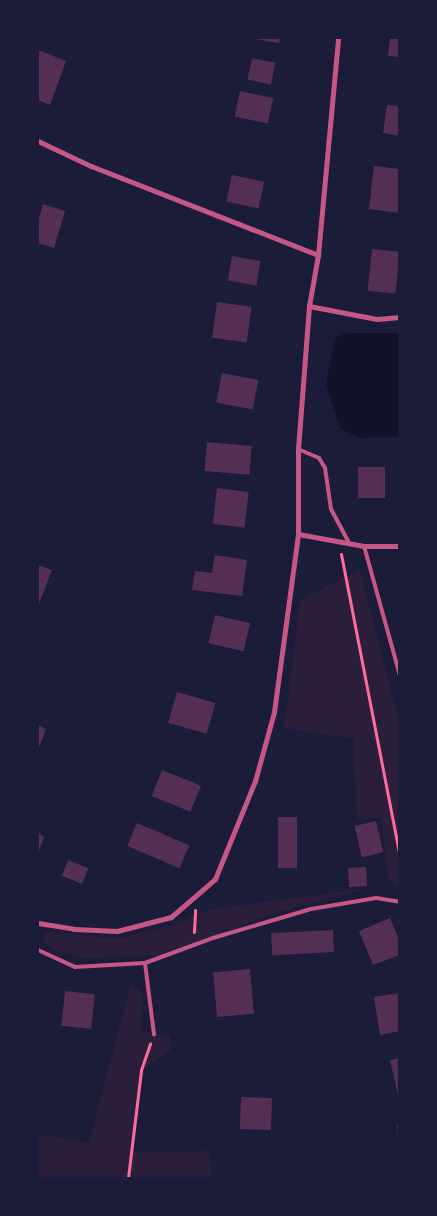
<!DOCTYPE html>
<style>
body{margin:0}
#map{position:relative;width:437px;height:1216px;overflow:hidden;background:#1b1b3a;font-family:"Libre Baskerville",serif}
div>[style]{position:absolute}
.green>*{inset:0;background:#2a1e3b}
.water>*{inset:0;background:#12122b}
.building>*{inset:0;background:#542f53;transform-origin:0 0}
.path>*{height:3px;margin:-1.5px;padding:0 1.5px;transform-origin:1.5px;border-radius:1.5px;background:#ff6b9d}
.service>*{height:4px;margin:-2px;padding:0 2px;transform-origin:2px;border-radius:2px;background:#c65784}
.minor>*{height:5px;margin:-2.5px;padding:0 2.5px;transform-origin:2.5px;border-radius:2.5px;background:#c65784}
span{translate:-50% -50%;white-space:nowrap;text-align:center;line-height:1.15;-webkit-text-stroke:5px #1b1b3a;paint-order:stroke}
.frame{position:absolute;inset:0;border:39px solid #1b1b3a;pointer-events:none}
</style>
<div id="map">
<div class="green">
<div style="clip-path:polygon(360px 569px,399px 722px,399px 886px,388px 878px,381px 817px,357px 819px,353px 739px,284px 728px,300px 601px)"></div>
<div style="clip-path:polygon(374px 887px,279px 911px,166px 955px,80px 958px,52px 949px,42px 942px,46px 931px,117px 939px,175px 924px,207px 910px)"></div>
<div style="clip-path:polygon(130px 986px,142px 990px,141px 1032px,170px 1036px,171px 1050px,141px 1070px,131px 1152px,209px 1151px,212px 1178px,38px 1178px,38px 1134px,89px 1143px)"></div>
</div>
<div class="water">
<div style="clip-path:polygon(347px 333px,399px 333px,399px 437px,359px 438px,340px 428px,326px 385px,335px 338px)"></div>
</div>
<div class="building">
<div style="clip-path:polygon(248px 38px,280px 38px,279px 43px)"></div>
<div style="clip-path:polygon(390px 38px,400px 38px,400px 57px,388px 56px)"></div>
<div style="clip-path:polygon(38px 50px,66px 61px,50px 105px,38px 100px)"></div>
<div style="left:252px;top:58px;width:24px;height:22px;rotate:12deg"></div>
<div style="left:240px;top:91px;width:34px;height:26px;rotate:12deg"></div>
<div style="clip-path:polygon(387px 105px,400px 106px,400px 136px,383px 133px)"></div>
<div style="clip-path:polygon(374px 166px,400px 169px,400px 213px,369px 209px)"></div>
<div style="left:232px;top:175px;width:33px;height:27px;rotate:12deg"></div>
<div style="clip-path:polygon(43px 204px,65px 211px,54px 248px,38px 243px,38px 222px)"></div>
<div style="left:372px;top:249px;width:28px;height:42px;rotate:6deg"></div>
<div style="left:232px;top:256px;width:29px;height:25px;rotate:10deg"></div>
<div style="left:217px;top:302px;width:35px;height:36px;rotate:8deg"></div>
<div style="left:222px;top:373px;width:37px;height:30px;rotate:11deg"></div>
<div style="left:207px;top:442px;width:45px;height:29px;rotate:5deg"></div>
<div style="left:358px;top:467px;width:27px;height:31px"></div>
<div style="left:217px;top:488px;width:32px;height:36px;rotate:7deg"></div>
<div style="clip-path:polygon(215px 555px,247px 560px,242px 596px,192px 590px,195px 571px,212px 573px)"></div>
<div style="clip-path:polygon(38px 565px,52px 570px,39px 604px,38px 603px)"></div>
<div style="left:215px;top:615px;width:36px;height:29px;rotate:13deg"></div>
<div style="left:177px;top:692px;width:40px;height:32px;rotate:16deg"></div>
<div style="clip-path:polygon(38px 725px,46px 729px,38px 750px)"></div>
<div style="left:162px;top:770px;width:42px;height:28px;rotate:22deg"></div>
<div style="left:278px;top:817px;width:19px;height:51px"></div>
<div style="left:376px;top:821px;width:32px;height:22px;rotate:77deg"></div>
<div style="left:137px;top:823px;width:57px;height:25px;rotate:23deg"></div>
<div style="clip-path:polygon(38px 832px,44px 837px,38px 854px)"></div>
<div style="left:68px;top:860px;width:22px;height:17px;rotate:22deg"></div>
<div style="left:366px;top:867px;width:19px;height:18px;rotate:87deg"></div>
<div style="clip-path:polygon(390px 918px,400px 942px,400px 955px,373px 965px,359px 931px)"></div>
<div style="left:333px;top:930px;width:22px;height:62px;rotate:87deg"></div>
<div style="left:250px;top:969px;width:45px;height:37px;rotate:85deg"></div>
<div style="left:65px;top:991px;width:30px;height:35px;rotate:6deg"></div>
<div style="clip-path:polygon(400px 993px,400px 1031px,380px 1035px,374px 997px)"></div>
<div style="clip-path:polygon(400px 1058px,400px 1100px,399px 1100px,390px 1060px)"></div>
<div style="left:241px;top:1097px;width:31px;height:32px;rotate:2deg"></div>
<div style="clip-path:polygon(400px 1124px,400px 1137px,398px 1137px,397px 1125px)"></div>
</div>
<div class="path">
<div style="left:341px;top:554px;width:310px;rotate:79deg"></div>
<div style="left:194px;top:932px;width:22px;rotate:-87deg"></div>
<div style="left:128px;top:1178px;width:109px;rotate:-83.1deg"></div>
<div style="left:141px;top:1070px;width:28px;rotate:-71deg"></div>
</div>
<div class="service">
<div style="left:298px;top:449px;width:23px;rotate:23deg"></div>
<div style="left:319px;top:458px;width:12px;rotate:59deg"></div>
<div style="left:325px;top:468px;width:41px;rotate:81.7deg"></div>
<div style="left:331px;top:509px;width:36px;rotate:62deg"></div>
<div style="left:364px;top:546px;width:135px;rotate:74.5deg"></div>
<div style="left:38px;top:950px;width:41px;rotate:24.7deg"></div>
<div style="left:75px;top:967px;width:70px;rotate:-3.3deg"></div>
<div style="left:145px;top:963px;width:72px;rotate:-20.2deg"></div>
<div style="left:213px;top:938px;width:102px;rotate:-16.5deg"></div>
<div style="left:311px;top:909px;width:66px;rotate:-9.6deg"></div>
<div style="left:376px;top:898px;width:24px;rotate:9deg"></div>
<div style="left:145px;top:963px;width:72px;rotate:82.8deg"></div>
</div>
<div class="minor">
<div style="left:38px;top:141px;width:59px;rotate:25.3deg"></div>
<div style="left:91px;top:166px;width:244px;rotate:21.4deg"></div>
<div style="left:309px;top:306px;width:69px;rotate:10.8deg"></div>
<div style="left:377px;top:319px;width:23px;rotate:-5deg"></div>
<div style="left:298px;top:534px;width:67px;rotate:10.3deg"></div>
<div style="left:364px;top:546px;width:36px"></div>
<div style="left:38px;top:923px;width:36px;rotate:9deg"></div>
<div style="left:74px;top:929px;width:43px;rotate:2.7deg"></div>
<div style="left:117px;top:931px;width:56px;rotate:-14.5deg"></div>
<div style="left:171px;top:917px;width:58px;rotate:-40.8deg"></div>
<div style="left:215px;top:879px;width:106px;rotate:-67.8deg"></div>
<div style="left:255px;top:781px;width:72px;rotate:-74.6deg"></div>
<div style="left:274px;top:712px;width:180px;rotate:-82.3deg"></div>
<div style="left:298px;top:534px;width:85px;rotate:-90deg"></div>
<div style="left:298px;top:449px;width:143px;rotate:-85.6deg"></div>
<div style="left:309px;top:306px;width:52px;rotate:-80deg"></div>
<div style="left:318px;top:255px;width:218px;rotate:-84.7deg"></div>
</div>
<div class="frame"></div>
</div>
